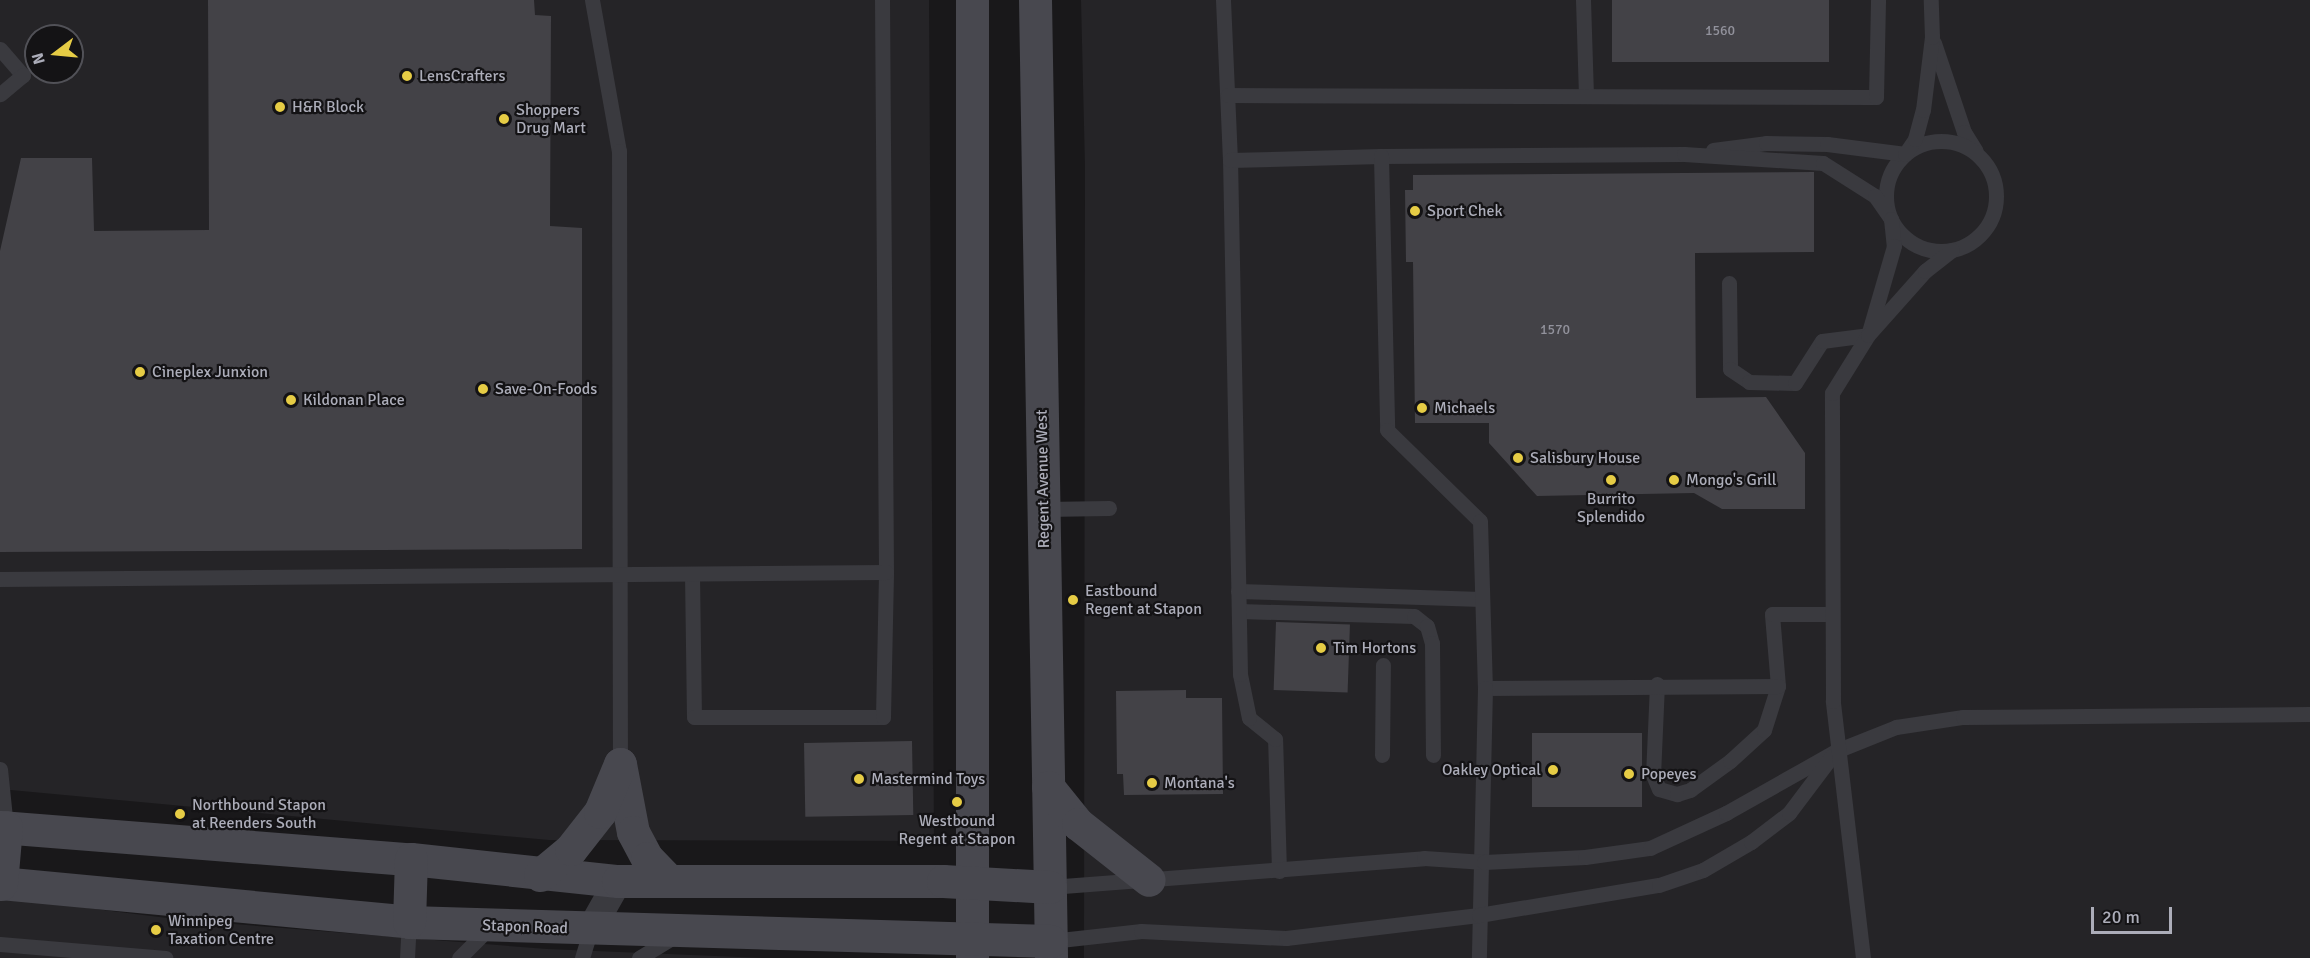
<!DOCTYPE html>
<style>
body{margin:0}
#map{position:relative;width:2310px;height:958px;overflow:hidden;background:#19181a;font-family:Signika,sans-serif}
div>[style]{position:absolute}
.built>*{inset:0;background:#252427}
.building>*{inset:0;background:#434247;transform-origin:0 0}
.lane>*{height:15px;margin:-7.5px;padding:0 7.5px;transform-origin:7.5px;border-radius:7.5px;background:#3a3a3f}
.lane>.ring{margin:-7.5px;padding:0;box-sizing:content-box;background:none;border:15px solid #3a3a3f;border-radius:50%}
.street>*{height:28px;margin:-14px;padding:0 14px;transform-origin:14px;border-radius:14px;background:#3a3a3f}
.secondary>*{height:33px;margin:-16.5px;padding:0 16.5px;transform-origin:16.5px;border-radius:16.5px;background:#48484f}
.dots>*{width:16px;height:16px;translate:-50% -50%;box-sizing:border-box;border:3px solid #141315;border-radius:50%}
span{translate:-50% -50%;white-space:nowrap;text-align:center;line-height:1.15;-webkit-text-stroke:4.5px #141315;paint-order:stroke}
.number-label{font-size:14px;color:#92929c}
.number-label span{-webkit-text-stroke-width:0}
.poi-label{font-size:16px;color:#acadb9}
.left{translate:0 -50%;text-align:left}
.right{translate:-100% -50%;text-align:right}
.street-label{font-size:16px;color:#acadb9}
.north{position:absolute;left:24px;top:24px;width:60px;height:60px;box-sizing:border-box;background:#141315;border:2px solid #515157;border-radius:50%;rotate:254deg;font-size:16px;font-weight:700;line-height:24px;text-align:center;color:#acadb9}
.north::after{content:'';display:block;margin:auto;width:21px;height:27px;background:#e6cc45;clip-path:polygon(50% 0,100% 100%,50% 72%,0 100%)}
.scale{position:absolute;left:2091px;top:907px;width:81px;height:27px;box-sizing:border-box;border:3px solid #acadb9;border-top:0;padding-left:8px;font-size:18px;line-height:21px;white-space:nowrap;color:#acadb9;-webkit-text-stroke:4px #141315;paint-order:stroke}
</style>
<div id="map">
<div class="built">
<div style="clip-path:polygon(evenodd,0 0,929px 0,934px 841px,549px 840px,0 789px,0 0,36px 36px,72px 36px,72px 72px,36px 72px,36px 36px)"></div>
<div style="clip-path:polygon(1081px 0,2310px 0,2310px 958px,1084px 958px,1085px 167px)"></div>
<div style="clip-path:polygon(0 897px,183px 920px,547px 949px,765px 958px,0 958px)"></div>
</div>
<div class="building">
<div style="clip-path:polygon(208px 0,534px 0,535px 15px,551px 16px,550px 226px,582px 228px,582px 549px,0 552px,0 251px,21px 158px,92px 158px,94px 231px,209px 230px)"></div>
<div style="left:1612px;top:0;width:217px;height:62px"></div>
<div style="clip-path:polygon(1814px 172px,1814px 252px,1695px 253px,1696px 398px,1766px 397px,1805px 453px,1805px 509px,1722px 509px,1694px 493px,1537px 496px,1489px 443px,1489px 423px,1415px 423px,1413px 262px,1406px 262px,1405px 190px,1413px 190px,1413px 175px)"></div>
<div style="left:1276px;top:622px;width:74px;height:68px;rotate:2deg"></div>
<div style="clip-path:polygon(1186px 690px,1186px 698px,1222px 698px,1223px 794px,1124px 795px,1123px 774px,1117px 774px,1116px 691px)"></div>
<div style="left:1642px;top:733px;width:74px;height:110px;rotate:90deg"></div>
<div style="left:912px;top:741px;width:74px;height:108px;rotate:89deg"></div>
</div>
<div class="lane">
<div style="left:592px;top:0;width:153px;rotate:79.9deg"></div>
<div style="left:619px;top:151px;width:613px;rotate:89.91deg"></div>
<div style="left:1223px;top:0;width:160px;rotate:87.5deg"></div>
<div style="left:1583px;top:0;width:96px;rotate:88.2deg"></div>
<div style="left:1934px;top:43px;width:94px;rotate:71.4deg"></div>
<div style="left:1964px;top:132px;width:22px;rotate:58deg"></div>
<div style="left:0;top:49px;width:35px;rotate:49deg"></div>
<div style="left:23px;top:75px;width:30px;rotate:140deg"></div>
<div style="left:1228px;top:95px;width:648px;rotate:0.18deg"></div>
<div style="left:1876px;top:97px;width:97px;rotate:-88.8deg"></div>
<div class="ring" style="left:1886px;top:141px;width:95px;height:95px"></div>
<div style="left:1713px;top:150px;width:53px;rotate:-7.5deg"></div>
<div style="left:1766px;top:143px;width:61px;rotate:0.9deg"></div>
<div style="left:1827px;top:144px;width:79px;rotate:7.3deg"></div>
<div style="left:1905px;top:154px;width:18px;rotate:-56deg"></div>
<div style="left:1915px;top:139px;width:30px;rotate:-75deg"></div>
<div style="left:1923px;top:110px;width:74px;rotate:-83deg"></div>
<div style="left:1932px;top:37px;width:37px;rotate:-92deg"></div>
<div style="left:1381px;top:156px;width:303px;rotate:-0.4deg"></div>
<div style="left:1684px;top:154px;width:139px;rotate:3.7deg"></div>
<div style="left:1823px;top:163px;width:62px;rotate:32.4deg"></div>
<div style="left:1875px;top:196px;width:28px;rotate:55deg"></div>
<div style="left:1891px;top:219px;width:27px;rotate:84deg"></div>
<div style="left:1894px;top:246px;width:90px;rotate:106.2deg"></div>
<div style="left:1729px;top:283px;width:86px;rotate:89.3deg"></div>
<div style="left:1730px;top:369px;width:23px;rotate:34deg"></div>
<div style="left:1749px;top:382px;width:46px;rotate:1.2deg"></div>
<div style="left:1795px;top:383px;width:50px;rotate:-57.3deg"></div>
<div style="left:1822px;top:341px;width:46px;rotate:-7.4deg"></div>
<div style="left:1044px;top:509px;width:65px;rotate:-0.9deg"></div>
<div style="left:692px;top:574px;width:143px;rotate:89.2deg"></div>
<div style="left:694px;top:717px;width:189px"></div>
<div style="left:883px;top:717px;width:145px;rotate:-88.8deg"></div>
<div style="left:886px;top:572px;width:572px;rotate:-90.4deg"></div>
<div style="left:0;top:579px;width:886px;rotate:-0.45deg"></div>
<div style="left:1238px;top:591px;width:243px;rotate:1.9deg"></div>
<div style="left:1239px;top:611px;width:175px;rotate:1.6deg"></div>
<div style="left:1414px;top:616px;width:16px;rotate:38deg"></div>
<div style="left:1427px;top:626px;width:18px;rotate:74deg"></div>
<div style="left:1432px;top:643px;width:112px;rotate:89.5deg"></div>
<div style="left:1657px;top:684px;width:91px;rotate:92.5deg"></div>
<div style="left:1653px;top:775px;width:15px;rotate:67deg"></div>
<div style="left:1659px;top:789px;width:19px;rotate:16deg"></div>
<div style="left:1677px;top:794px;width:14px;rotate:-17deg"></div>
<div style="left:1690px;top:790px;width:49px;rotate:-35.9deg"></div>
<div style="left:1730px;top:761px;width:46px;rotate:-42.4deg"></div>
<div style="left:1764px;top:730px;width:46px;rotate:-72.3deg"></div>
<div style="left:1778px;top:686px;width:72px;rotate:-94.8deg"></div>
<div style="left:1772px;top:614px;width:60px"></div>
<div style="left:1485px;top:688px;width:293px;rotate:-0.4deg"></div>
<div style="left:1382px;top:755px;width:90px;rotate:-89.4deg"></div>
<div style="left:0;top:769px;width:58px;rotate:84.1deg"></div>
<div style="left:1279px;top:871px;width:132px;rotate:-91.7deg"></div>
<div style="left:1275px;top:739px;width:33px;rotate:-141deg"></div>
<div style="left:1249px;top:718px;width:45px;rotate:-101.6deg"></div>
<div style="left:1240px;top:674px;width:514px;rotate:-91.11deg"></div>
<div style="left:1230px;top:160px;width:151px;rotate:-1.5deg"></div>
<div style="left:1381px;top:156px;width:274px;rotate:88.7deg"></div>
<div style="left:1387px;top:430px;width:130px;rotate:44.4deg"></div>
<div style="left:1480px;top:521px;width:167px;rotate:88.3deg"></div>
<div style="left:1485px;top:688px;width:270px;rotate:91.3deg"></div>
<div style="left:1050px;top:887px;width:375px;rotate:-4.4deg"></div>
<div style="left:1424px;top:858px;width:60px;rotate:3.8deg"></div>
<div style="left:1484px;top:862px;width:101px;rotate:-2.8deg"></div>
<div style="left:1585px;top:857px;width:66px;rotate:-7.9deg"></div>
<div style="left:1650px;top:848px;width:84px;rotate:-24.7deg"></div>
<div style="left:1726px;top:813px;width:126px;rotate:-29.4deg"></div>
<div style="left:1836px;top:751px;width:65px;rotate:-21.8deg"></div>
<div style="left:1896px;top:727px;width:68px;rotate:-8.5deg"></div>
<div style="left:1963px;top:717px;width:347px;rotate:-0.5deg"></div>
<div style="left:1051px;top:941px;width:91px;rotate:-6.3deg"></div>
<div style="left:1141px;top:931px;width:145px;rotate:2.8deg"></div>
<div style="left:1286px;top:938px;width:194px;rotate:-6.8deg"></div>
<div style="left:1479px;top:915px;width:182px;rotate:-9.5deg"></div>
<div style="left:1659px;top:885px;width:46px;rotate:-18.8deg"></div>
<div style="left:1703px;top:870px;width:56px;rotate:-30.3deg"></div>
<div style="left:1751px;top:842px;width:48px;rotate:-37.3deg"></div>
<div style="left:1789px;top:813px;width:71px;rotate:-53deg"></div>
<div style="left:0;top:944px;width:166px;rotate:4.8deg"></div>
<div style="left:407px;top:958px;width:36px;rotate:-87deg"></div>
<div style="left:459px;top:958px;width:41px;rotate:-45deg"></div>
<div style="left:582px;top:958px;width:30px;rotate:-73deg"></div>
<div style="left:639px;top:958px;width:42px;rotate:-31.4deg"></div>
<div style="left:1863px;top:958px;width:259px;rotate:-96.7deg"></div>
<div style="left:1833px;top:701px;width:308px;rotate:-90.2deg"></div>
<div style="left:1832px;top:393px;width:68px;rotate:-58.2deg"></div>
<div style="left:1868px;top:335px;width:86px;rotate:-48.3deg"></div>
<div style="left:1925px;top:271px;width:34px;rotate:-38deg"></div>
</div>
<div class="street">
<div style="left:591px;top:929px;width:55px;rotate:-60.6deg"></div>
</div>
<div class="secondary">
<div style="left:972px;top:0;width:958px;rotate:90deg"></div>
<div style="left:1035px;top:0;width:958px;rotate:89.04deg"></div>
<div style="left:620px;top:764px;width:69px;rotate:79.2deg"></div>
<div style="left:633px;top:832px;width:30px;rotate:62deg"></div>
<div style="left:647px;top:858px;width:32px;rotate:46deg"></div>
<div style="left:1048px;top:787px;width:48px;rotate:51deg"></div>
<div style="left:1078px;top:824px;width:90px;rotate:38.3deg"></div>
<div style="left:0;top:827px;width:412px;rotate:4.5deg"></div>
<div style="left:411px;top:859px;width:208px;rotate:6.1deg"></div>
<div style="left:618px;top:881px;width:325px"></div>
<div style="left:943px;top:881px;width:107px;rotate:3.2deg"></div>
<div style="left:540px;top:875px;width:40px;rotate:-40deg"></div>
<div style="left:571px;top:849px;width:47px;rotate:-51.9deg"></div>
<div style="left:600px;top:812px;width:52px;rotate:-67.4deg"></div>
<div style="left:0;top:883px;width:411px;rotate:5.4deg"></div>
<div style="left:409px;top:922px;width:642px;rotate:1.7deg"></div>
<div style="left:1px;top:884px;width:57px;rotate:-85deg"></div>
<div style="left:409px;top:922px;width:63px;rotate:-88.2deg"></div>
</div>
<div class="dots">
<div style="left:407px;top:76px;background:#e6cc45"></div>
<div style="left:280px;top:107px;background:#e6cc45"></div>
<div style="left:504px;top:119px;background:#e6cc45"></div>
<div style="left:1415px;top:211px;background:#e6cc45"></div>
<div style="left:140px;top:372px;background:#e6cc45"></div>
<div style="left:483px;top:389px;background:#e6cc45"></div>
<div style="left:291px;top:400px;background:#e6cc45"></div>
<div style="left:1422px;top:408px;background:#e6cc45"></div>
<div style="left:1518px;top:458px;background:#e6cc45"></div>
<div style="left:1611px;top:480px;background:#e6cc45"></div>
<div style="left:1674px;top:480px;background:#e6cc45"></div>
<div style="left:1073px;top:600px;background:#e6cc45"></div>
<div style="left:1321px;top:648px;background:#e6cc45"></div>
<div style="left:1553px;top:770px;background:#e6cc45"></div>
<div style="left:1629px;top:774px;background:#e6cc45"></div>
<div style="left:859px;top:779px;background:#e6cc45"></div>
<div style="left:1152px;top:783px;background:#e6cc45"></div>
<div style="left:957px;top:802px;background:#e6cc45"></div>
<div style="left:180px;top:814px;background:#e6cc45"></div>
<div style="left:156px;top:930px;background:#e6cc45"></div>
</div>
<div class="number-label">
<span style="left:1720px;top:31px">1560</span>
<span style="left:1555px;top:330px">1570</span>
</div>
<div class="poi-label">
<span class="left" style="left:419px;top:76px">LensCrafters</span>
<span class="left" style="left:292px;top:107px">H&amp;R Block</span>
<span class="left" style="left:516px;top:119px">Shoppers<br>Drug Mart</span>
<span class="left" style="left:1427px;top:211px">Sport Chek</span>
<span class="left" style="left:152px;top:372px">Cineplex Junxion</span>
<span class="left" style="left:495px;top:389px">Save-On-Foods</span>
<span class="left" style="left:303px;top:400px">Kildonan Place</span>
<span class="left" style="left:1434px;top:408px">Michaels</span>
<span class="left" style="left:1530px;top:458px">Salisbury House</span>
<span class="left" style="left:1686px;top:480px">Mongo's Grill</span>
<span style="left:1611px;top:508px">Burrito<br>Splendido</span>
<span class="left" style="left:1085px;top:600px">Eastbound<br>Regent at Stapon</span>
<span class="left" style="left:1333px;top:648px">Tim Hortons</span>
<span class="right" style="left:1541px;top:770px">Oakley Optical</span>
<span class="left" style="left:1641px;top:774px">Popeyes</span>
<span class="left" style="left:871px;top:779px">Mastermind Toys</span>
<span class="left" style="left:1164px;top:783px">Montana's</span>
<span class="left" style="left:192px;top:814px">Northbound Stapon<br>at Reenders South</span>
<span style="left:957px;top:830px">Westbound<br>Regent at Stapon</span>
<span class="left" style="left:168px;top:930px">Winnipeg<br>Taxation Centre</span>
</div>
<div class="street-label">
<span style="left:1043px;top:479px;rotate:-91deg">Regent Avenue West</span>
<span style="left:525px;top:927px;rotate:2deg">Stapon Road</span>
</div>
<div class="north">N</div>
<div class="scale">20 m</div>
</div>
